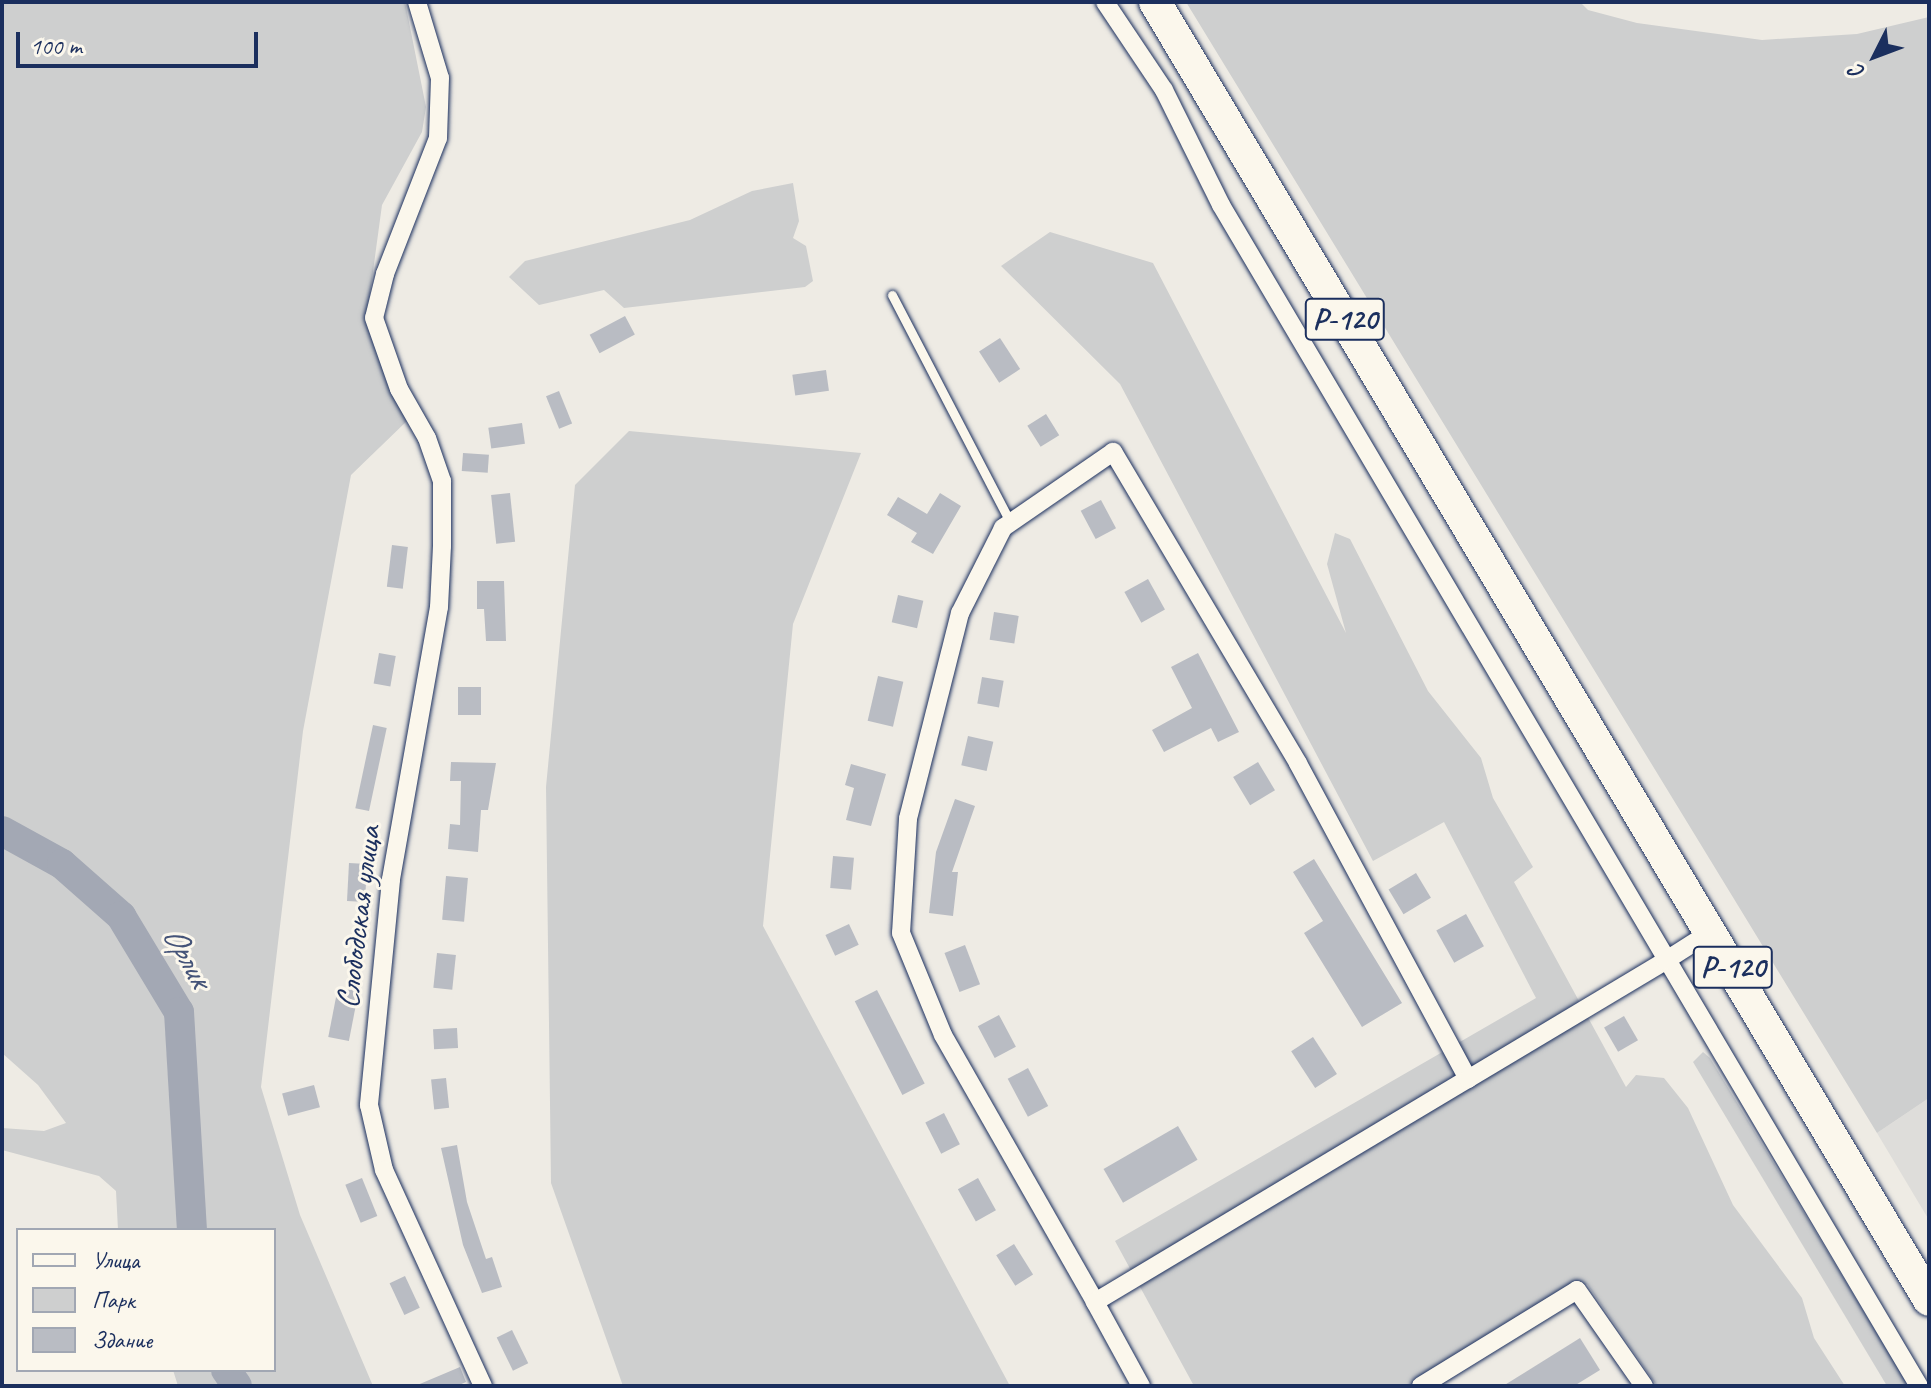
<!DOCTYPE html>
<meta charset="utf-8">
<style>
body{margin:0}
#map{position:relative;width:1931px;height:1388px;overflow:hidden;background:#eeebe4;font-family:Caveat,sans-serif}
div>[style]{position:absolute}
.built>*{inset:0;background:#deddda}
.green>*{inset:0;background:#cecfcf}
.river>*{height:30px;margin:-15px;padding:0 15px;transform-origin:15px;border-radius:15px;background:#a3a8b4}
.building>*{inset:0;background:#b9bcc3;transform-origin:0 0}
.roads{filter:drop-shadow(0 0 2px #1b2f5e) drop-shadow(0 0 2px #1b2f5e)}
.lane>*{height:9px;margin:-4.5px;padding:0 4.5px;transform-origin:4.5px;border-radius:4.5px;background:#fbf7ec}
.street>*{height:18px;margin:-9px;padding:0 9px;transform-origin:9px;border-radius:9px;background:#fbf7ec}
.highway>*{height:32px;margin:-16px;padding:0 16px;transform-origin:16px;border-radius:16px;background:#fbf7ec}
span{translate:-50% -50%;white-space:nowrap;text-align:center;line-height:1.15;-webkit-text-stroke:6px #fbf7ec;paint-order:stroke}
.shield-label span{padding:2px 6px;background:#fbf7ec;border:2px solid;border-radius:6px;-webkit-text-stroke-width:0}
.shield-label{font-size:30px;color:#1b2f5e;font-weight:700}
.street-label{font-size:32px;color:#1b2f5e}
.water-label{font-size:34px;color:#445378;font-style:italic}
.frame{position:absolute;inset:0;border:4px solid #1b2f5e;pointer-events:none}
.legend{position:absolute;left:16px;top:1228px;width:260px;height:144px;box-sizing:border-box;background:#fbf7ec;border:2px solid #a1a7b3;margin:0;padding:10px 14px;list-style:none;font-size:24px;color:#1b2f5e}
.legend li{display:flex;align-items:center;gap:16px;height:40px}
.legend b{width:40px;border:2px solid #a1a7b3}
.north{position:absolute;left:1835px;top:16px;width:80px;height:80px;-webkit-text-stroke:6px #fbf7ec;paint-order:stroke;rotate:228deg;font-size:22px;font-weight:700;line-height:32px;text-align:center;color:#1b2f5e}
.north::after{content:'';display:block;margin:auto;width:28px;height:36px;background:#1b2f5e;clip-path:polygon(50% 0,100% 100%,50% 72%,0 100%)}
.scale{position:absolute;left:16px;top:32px;width:242px;height:36px;box-sizing:border-box;border:4px solid #1b2f5e;border-top:0;padding-left:10px;font-size:24px;line-height:28px;white-space:nowrap;color:#1b2f5e;-webkit-text-stroke:6px #fbf7ec;paint-order:stroke}
</style>
<div id="map">
<div class="built">
<div style="clip-path:polygon(1929px 1098px,1929px 1220px,1877px 1133px)"></div>
</div>
<div class="green">
<div style="clip-path:polygon(2px 2px,405px 2px,426px 107px,422px 132px,382px 205px,366px 323px,409px 419px,351px 475px,303px 731px,261px 1087px,300px 1215px,373px 1386px,178px 1386px,173px 1370px,274px 1370px,274px 1230px,118px 1230px,116px 1191px,99px 1176px,2px 1150px,2px 1128px,44px 1131px,66px 1123px,38px 1085px,2px 1053px)"></div>
<div style="clip-path:polygon(1186px 2px,1580px 2px,1588px 10px,1637px 23px,1762px 40px,1857px 34px,1929px 17px,1929px 1098px,1877px 1133px)"></div>
<div style="clip-path:polygon(793px 183px,799px 221px,793px 238px,806px 246px,813px 281px,805px 287px,624px 308px,604px 290px,539px 305px,509px 277px,525px 261px,690px 220px,752px 191px)"></div>
<div style="clip-path:polygon(1050px 232px,1153px 263px,1346px 633px,1327px 564px,1335px 533px,1350px 539px,1428px 691px,1481px 758px,1493px 798px,1533px 867px,1514px 882px,1626px 1087px,1636px 1075px,1664px 1078px,1688px 1108px,1733px 1205px,1802px 1298px,1814px 1338px,1845px 1386px,1657px 1386px,1587px 1284px,1420px 1386px,1194px 1386px,1115px 1241px,1536px 998px,1444px 822px,1373px 861px,1120px 384px,1001px 266px)"></div>
<div style="clip-path:polygon(629px 431px,861px 453px,793px 624px,763px 926px,1010px 1386px,623px 1386px,551px 1183px,546px 787px,575px 485px)"></div>
<div style="clip-path:polygon(1703px 1052px,1710px 1058px,1909px 1386px,1887px 1386px,1693px 1062px)"></div>
</div>
<div class="river">
<div style="left:2px;top:831px;width:68px;rotate:28.8deg"></div>
<div style="left:62px;top:864px;width:79px;rotate:41.4deg"></div>
<div style="left:121px;top:916px;width:112px;rotate:58.9deg"></div>
<div style="left:179px;top:1012px;width:218px;rotate:86.6deg"></div>
<div style="left:226px;top:1370px;width:19px;rotate:55deg"></div>
</div>
<div class="building">
<div style="left:625px;top:316px;width:21px;height:40px;rotate:62deg"></div>
<div style="left:1000px;top:338px;width:37px;height:25px;rotate:57deg"></div>
<div style="left:826px;top:370px;width:21px;height:34px;rotate:82deg"></div>
<div style="left:559px;top:391px;width:35px;height:14px;rotate:68deg"></div>
<div style="left:1046px;top:414px;width:25px;height:22px;rotate:58deg"></div>
<div style="left:522px;top:423px;width:21px;height:34px;rotate:82deg"></div>
<div style="left:463px;top:453px;width:26px;height:18px;rotate:4deg"></div>
<div style="left:510px;top:493px;width:49px;height:19px;rotate:84deg"></div>
<div style="clip-path:polygon(940px 493px,961px 506px,933px 554px,911px 542px,917px 533px,887px 515px,898px 497px,927px 514px)"></div>
<div style="left:1101px;top:500px;width:32px;height:23px;rotate:62deg"></div>
<div style="left:392px;top:545px;width:16px;height:42px;rotate:7deg"></div>
<div style="left:1148px;top:579px;width:35px;height:27px;rotate:61deg"></div>
<div style="clip-path:polygon(477px 581px,504px 581px,506px 641px,486px 641px,484px 609px,477px 609px)"></div>
<div style="left:898px;top:595px;width:26px;height:28px;rotate:13deg"></div>
<div style="left:994px;top:612px;width:25px;height:28px;rotate:9deg"></div>
<div style="left:379px;top:653px;width:17px;height:31px;rotate:10deg"></div>
<div style="clip-path:polygon(1198px 653px,1239px 732px,1218px 742px,1211px 728px,1164px 752px,1152px 730px,1192px 708px,1171px 667px)"></div>
<div style="left:878px;top:676px;width:26px;height:46px;rotate:13deg"></div>
<div style="left:982px;top:677px;width:22px;height:27px;rotate:10deg"></div>
<div style="left:458px;top:687px;width:23px;height:28px"></div>
<div style="left:373px;top:725px;width:14px;height:85px;rotate:12deg"></div>
<div style="left:968px;top:736px;width:26px;height:30px;rotate:13deg"></div>
<div style="clip-path:polygon(451px 762px,496px 763px,488px 810px,481px 810px,478px 852px,448px 849px,450px 824px,460px 825px,461px 781px,450px 781px)"></div>
<div style="left:1258px;top:762px;width:33px;height:29px;rotate:59deg"></div>
<div style="clip-path:polygon(851px 764px,886px 774px,871px 826px,846px 820px,854px 788px,845px 785px)"></div>
<div style="clip-path:polygon(955px 799px,975px 806px,952px 872px,958px 872px,953px 916px,929px 913px,936px 852px)"></div>
<div style="left:833px;top:856px;width:21px;height:32px;rotate:5deg"></div>
<div style="clip-path:polygon(1314px 859px,1402px 1003px,1362px 1027px,1304px 933px,1323px 921px,1293px 872px)"></div>
<div style="left:349px;top:863px;width:18px;height:38px;rotate:3deg"></div>
<div style="left:1416px;top:873px;width:29px;height:32px;rotate:59deg"></div>
<div style="left:446px;top:876px;width:22px;height:44px;rotate:5deg"></div>
<div style="left:1466px;top:914px;width:37px;height:34px;rotate:61deg"></div>
<div style="left:849px;top:924px;width:23px;height:26px;rotate:65deg"></div>
<div style="left:965px;top:945px;width:42px;height:22px;rotate:69deg"></div>
<div style="left:437px;top:953px;width:19px;height:35px;rotate:6deg"></div>
<div style="left:338px;top:987px;width:21px;height:51px;rotate:11deg"></div>
<div style="left:877px;top:990px;width:105px;height:25px;rotate:63deg"></div>
<div style="left:999px;top:1015px;width:36px;height:24px;rotate:62deg"></div>
<div style="left:1624px;top:1016px;width:28px;height:23px;rotate:60deg"></div>
<div style="left:457px;top:1028px;width:20px;height:24px;rotate:87deg"></div>
<div style="left:1313px;top:1037px;width:44px;height:26px;rotate:57deg"></div>
<div style="left:1028px;top:1068px;width:43px;height:23px;rotate:62deg"></div>
<div style="left:446px;top:1078px;width:30px;height:15px;rotate:84deg"></div>
<div style="left:314px;top:1085px;width:23px;height:33px;rotate:75deg"></div>
<div style="left:944px;top:1113px;width:35px;height:21px;rotate:63deg"></div>
<div style="left:1178px;top:1126px;width:39px;height:86px;rotate:60deg"></div>
<div style="clip-path:polygon(457px 1145px,467px 1202px,486px 1259px,492px 1257px,502px 1287px,482px 1293px,463px 1245px,441px 1148px)"></div>
<div style="left:362px;top:1178px;width:41px;height:18px;rotate:68deg"></div>
<div style="left:978px;top:1178px;width:37px;height:23px;rotate:61deg"></div>
<div style="left:1014px;top:1244px;width:36px;height:21px;rotate:58deg"></div>
<div style="left:405px;top:1276px;width:35px;height:17px;rotate:65deg"></div>
<div style="left:512px;top:1330px;width:37px;height:17px;rotate:64deg"></div>
<div style="clip-path:polygon(1580px 1338px,1600px 1370px,1574px 1386px,1503px 1386px)"></div>
<div style="clip-path:polygon(460px 1367px,466px 1382px,457px 1386px,415px 1386px)"></div>
</div>
<div class="roads">
<div class="lane">
<div style="left:892px;top:295px;width:256px;rotate:62.5deg"></div>
</div>
<div class="street">
<div style="left:417px;top:2px;width:79px;rotate:73.2deg"></div>
<div style="left:440px;top:78px;width:60px;rotate:91.9deg"></div>
<div style="left:438px;top:138px;width:146px;rotate:111.3deg"></div>
<div style="left:385px;top:274px;width:45px;rotate:104deg"></div>
<div style="left:374px;top:318px;width:75px;rotate:70.6deg"></div>
<div style="left:399px;top:389px;width:56px;rotate:60.3deg"></div>
<div style="left:427px;top:438px;width:46px;rotate:70.8deg"></div>
<div style="left:442px;top:481px;width:65px;rotate:90deg"></div>
<div style="left:442px;top:546px;width:61px;rotate:92.8deg"></div>
<div style="left:439px;top:607px;width:277px;rotate:100deg"></div>
<div style="left:391px;top:880px;width:226px;rotate:95.6deg"></div>
<div style="left:369px;top:1105px;width:67px;rotate:77deg"></div>
<div style="left:384px;top:1170px;width:238px;rotate:65.4deg"></div>
<div style="left:1105px;top:2px;width:106px;rotate:56.2deg"></div>
<div style="left:1164px;top:90px;width:128px;rotate:63.6deg"></div>
<div style="left:1221px;top:205px;width:1372px;rotate:59.42deg"></div>
<div style="left:1468px;top:1079px;width:359px;rotate:-118.3deg"></div>
<div style="left:1298px;top:763px;width:362px;rotate:-120.7deg"></div>
<div style="left:1113px;top:452px;width:134px;rotate:145.4deg"></div>
<div style="left:1003px;top:528px;width:95px;rotate:116.8deg"></div>
<div style="left:960px;top:613px;width:212px;rotate:104.2deg"></div>
<div style="left:908px;top:819px;width:114px;rotate:93.5deg"></div>
<div style="left:901px;top:933px;width:110px;rotate:67.6deg"></div>
<div style="left:943px;top:1035px;width:307px;rotate:60.3deg"></div>
<div style="left:1095px;top:1302px;width:435px;rotate:-30.9deg"></div>
<div style="left:1468px;top:1079px;width:230px;rotate:-30.9deg"></div>
<div style="left:1665px;top:961px;width:56px;rotate:-32.6deg"></div>
<div style="left:1095px;top:1302px;width:96px;rotate:61.3deg"></div>
<div style="left:1421px;top:1386px;width:183px;rotate:-31.6deg"></div>
<div style="left:1577px;top:1290px;width:117px;rotate:55.1deg"></div>
</div>
<div class="highway">
<div style="left:1155px;top:2px;width:1511px;rotate:59.19deg"></div>
</div>
</div>
<div class="shield-label">
<span style="left:1345px;top:319px">Р-120</span>
<span style="left:1733px;top:967px">Р-120</span>
</div>
<div class="street-label">
<span style="left:359px;top:917px;rotate:-83deg">Слободская улица</span>
</div>
<div class="water-label">
<span style="left:188px;top:956px;rotate:60deg">Орлик</span>
</div>
<div class="frame"></div>
<ul class="legend">
<li><b style="height:10px;background:#fbf7ec"></b>Улица</li>
<li><b style="height:22px;background:#cecfcf"></b>Парк</li>
<li><b style="height:22px;background:#b9bcc3"></b>Здание</li>
</ul>
<div class="north">С</div>
<div class="scale">100 m</div>
</div>
